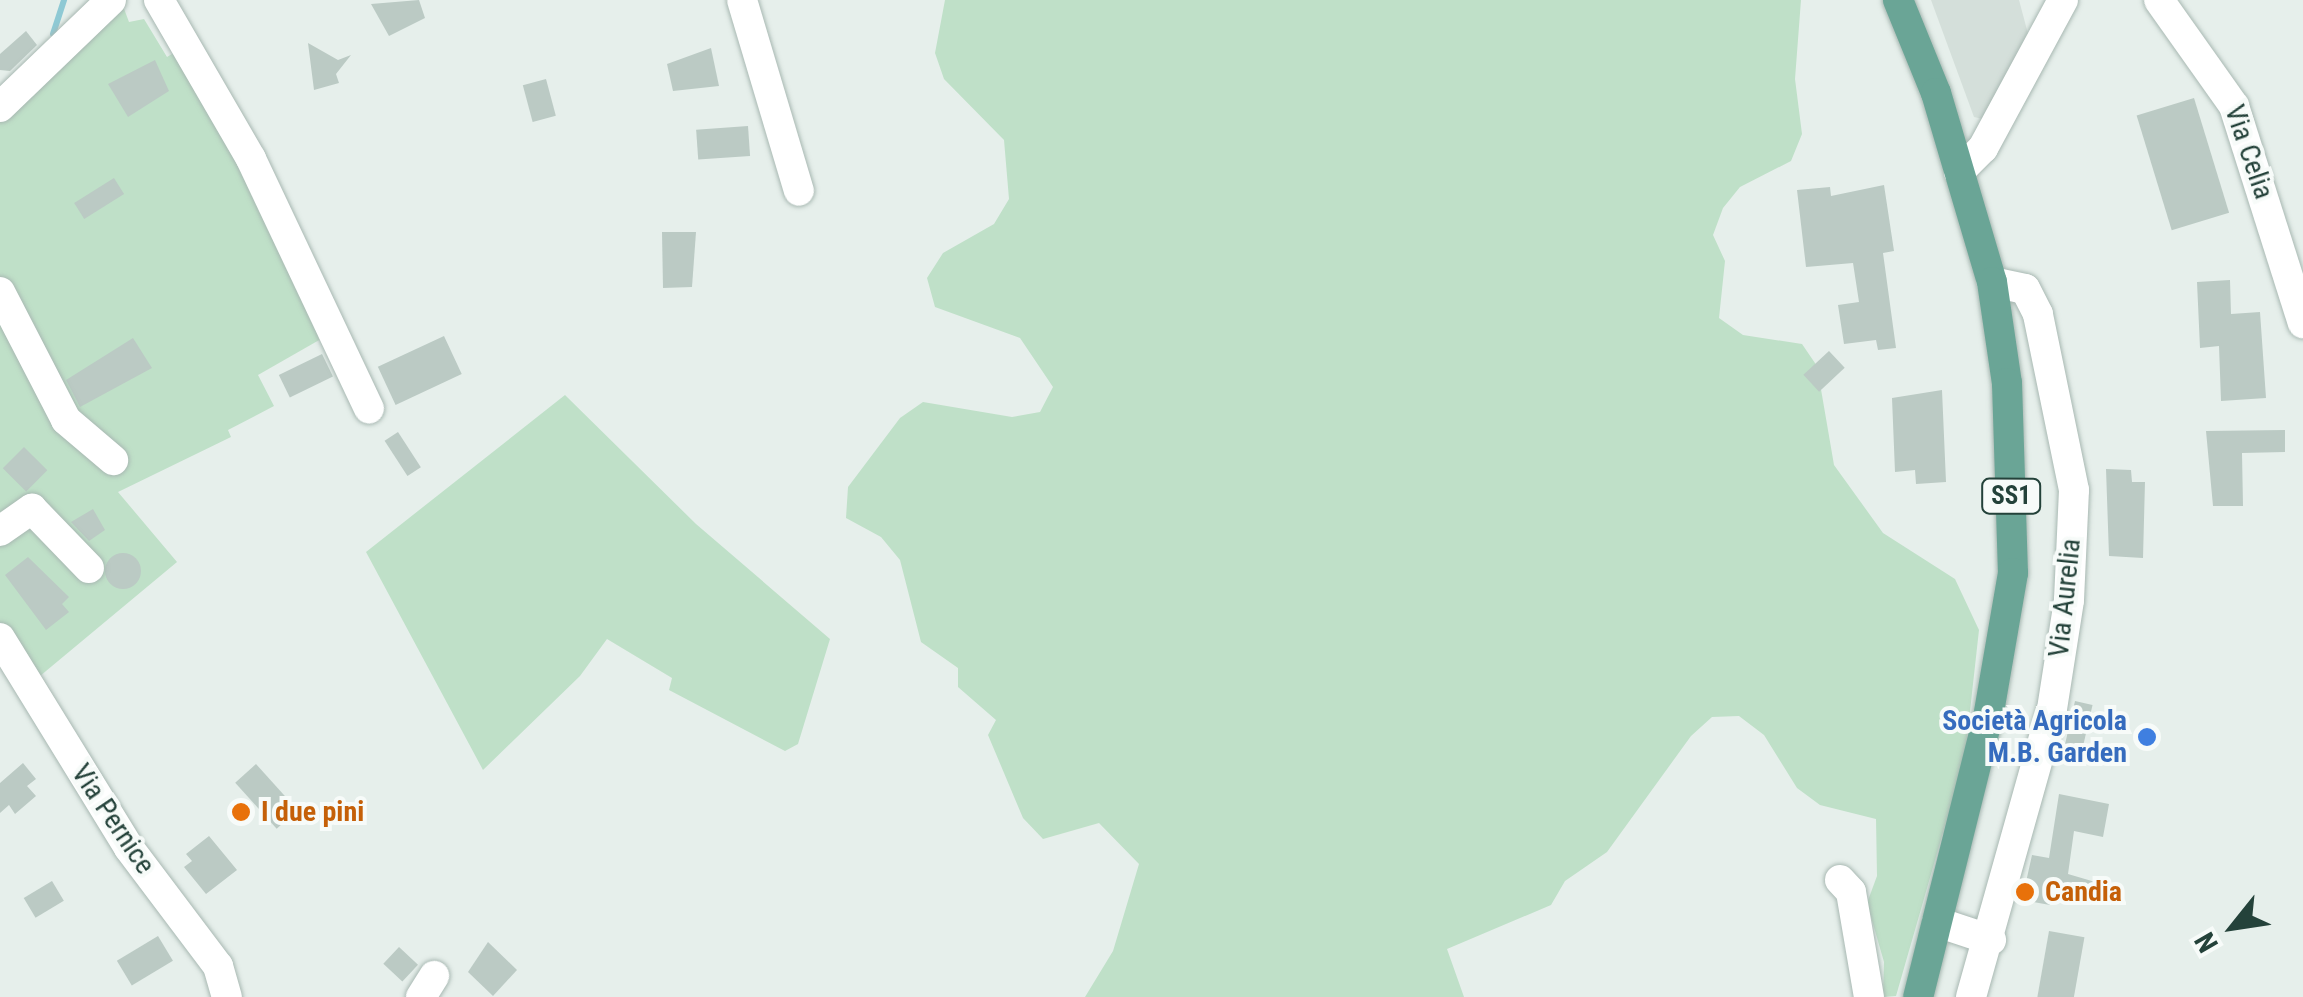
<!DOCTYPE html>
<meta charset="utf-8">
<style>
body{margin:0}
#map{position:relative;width:2303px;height:997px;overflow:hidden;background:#e6efeb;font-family:"Roboto Condensed",sans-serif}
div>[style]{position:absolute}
.built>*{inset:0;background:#d4dfda}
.green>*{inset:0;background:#bfe0c8}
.stream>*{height:6px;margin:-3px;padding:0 3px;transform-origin:3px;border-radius:3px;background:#8ec9d4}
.building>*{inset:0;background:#bbcac4;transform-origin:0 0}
.round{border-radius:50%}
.roads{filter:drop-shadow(0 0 2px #a8b8b2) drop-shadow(0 0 2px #a8b8b2)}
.minor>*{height:30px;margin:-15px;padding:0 15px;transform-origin:15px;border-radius:15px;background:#fff}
.major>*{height:30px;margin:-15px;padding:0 15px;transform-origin:15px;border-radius:15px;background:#6aa596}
.dots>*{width:28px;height:28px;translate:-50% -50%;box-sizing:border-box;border:5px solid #f7fbf9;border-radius:50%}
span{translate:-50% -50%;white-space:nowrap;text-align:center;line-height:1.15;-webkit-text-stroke:8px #f7fbf9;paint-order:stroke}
.shield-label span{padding:2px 8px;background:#f7fbf9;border:2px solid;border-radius:8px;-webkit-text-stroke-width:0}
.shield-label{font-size:25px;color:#24423a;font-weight:700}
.street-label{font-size:28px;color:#24423a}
.shop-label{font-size:28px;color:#366cbe;font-weight:700}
.right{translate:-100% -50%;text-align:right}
.food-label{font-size:28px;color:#c56008;font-weight:700}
.left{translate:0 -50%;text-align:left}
.north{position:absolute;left:2183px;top:877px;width:100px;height:100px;-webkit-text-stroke:8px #f7fbf9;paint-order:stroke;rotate:240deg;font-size:28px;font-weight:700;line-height:40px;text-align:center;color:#24423a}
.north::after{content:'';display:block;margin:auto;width:35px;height:45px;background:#24423a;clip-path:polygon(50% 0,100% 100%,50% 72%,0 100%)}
</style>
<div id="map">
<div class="built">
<div style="clip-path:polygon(1931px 0,2019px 0,2031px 45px,1987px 120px,1974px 117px)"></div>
</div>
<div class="green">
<div style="clip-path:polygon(945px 0,1801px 0,1795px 79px,1802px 134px,1791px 161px,1740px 187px,1723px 208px,1713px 235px,1725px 261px,1719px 318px,1743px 335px,1802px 344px,1817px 366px,1834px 465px,1883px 533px,1955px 579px,1979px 630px,1965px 756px,1896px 996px,1883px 997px,1884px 962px,1867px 903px,1877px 876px,1876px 819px,1820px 805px,1797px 788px,1764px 735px,1739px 716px,1712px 717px,1691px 736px,1607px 852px,1565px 881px,1551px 905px,1447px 949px,1464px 997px,1085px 997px,1113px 951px,1139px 864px,1099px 823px,1043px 839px,1023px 818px,988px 735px,996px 720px,958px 687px,958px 668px,921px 642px,900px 560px,881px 537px,846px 518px,848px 487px,900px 418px,923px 402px,1012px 417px,1040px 412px,1053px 387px,1020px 338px,935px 307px,927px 278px,943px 253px,994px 224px,1009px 199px,1004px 140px,944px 79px,935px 53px)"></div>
<div style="clip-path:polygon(123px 6px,129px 22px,144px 19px,167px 57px,180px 49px,328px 335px,258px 375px,274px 406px,228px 430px,231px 437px,118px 492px,177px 562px,34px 681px,0 626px,0 122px)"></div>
<div style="clip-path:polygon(565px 395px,696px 524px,830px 639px,798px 744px,785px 751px,669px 690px,672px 678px,607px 639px,580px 676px,483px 770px,366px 552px)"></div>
</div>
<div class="stream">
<div style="left:53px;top:34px;width:36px;rotate:-72deg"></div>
</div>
<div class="building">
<div style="clip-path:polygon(419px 0,425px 18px,389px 36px,371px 4px)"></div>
<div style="clip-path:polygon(26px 31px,37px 45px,10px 71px,0 70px,0 54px)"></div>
<div style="clip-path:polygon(308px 43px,338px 60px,351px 55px,336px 74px,339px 83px,314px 90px)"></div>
<div style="clip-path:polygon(711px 48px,719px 86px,673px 91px,667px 64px)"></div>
<div style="clip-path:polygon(155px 60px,169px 91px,128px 117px,108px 84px)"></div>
<div style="left:546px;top:79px;width:38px;height:24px;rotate:75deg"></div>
<div style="left:2194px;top:98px;width:120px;height:60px;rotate:73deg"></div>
<div style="left:748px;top:126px;width:30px;height:52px;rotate:86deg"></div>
<div style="left:114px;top:178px;width:19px;height:47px;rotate:58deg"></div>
<div style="clip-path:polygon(1884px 185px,1894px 251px,1883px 253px,1896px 348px,1878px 350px,1876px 340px,1844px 344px,1838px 305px,1859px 302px,1853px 263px,1806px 267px,1797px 190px,1830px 187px,1831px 196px)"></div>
<div style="clip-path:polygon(662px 232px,696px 232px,692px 287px,663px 288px)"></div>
<div style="clip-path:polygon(2230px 280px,2231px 314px,2260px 312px,2266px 398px,2221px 401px,2219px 346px,2200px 348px,2197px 282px)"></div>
<div style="left:444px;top:336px;width:42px;height:73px;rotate:65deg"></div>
<div style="clip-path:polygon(133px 338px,152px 368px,80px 407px,66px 380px)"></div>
<div style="left:1829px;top:351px;width:23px;height:35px;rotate:47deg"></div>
<div style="left:322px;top:354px;width:25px;height:48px;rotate:64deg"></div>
<div style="clip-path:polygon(1942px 390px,1946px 482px,1916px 484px,1915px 470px,1895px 472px,1892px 398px)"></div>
<div style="clip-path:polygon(2285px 430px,2285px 452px,2242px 453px,2243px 506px,2213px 506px,2206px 431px)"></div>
<div style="left:398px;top:432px;width:42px;height:16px;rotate:57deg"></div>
<div style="left:24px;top:447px;width:33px;height:30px;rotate:45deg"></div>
<div style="clip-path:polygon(2106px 469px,2131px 470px,2132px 482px,2145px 482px,2143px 558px,2109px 556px)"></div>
<div style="clip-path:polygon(93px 509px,105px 530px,89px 541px,71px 522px)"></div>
<div class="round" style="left:105px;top:553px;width:36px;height:36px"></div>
<div style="clip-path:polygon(28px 557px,69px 597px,62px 604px,69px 612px,46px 630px,5px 575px)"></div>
<div style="left:2075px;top:701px;width:18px;height:51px;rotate:13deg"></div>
<div style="clip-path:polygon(23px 763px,36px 779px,27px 786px,36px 796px,15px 814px,9px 805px,0 813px,0 783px)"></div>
<div style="left:256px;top:764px;width:62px;height:28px;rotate:48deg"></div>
<div style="clip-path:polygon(2059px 794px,2109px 804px,2103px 837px,2074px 831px,2068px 874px,2119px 889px,2114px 904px,2053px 893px,2050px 905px,2022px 900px,2032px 855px,2049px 858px)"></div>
<div style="clip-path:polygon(209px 836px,237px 870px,206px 894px,184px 867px,192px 861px,186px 854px)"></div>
<div style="left:52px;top:881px;width:23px;height:33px;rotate:59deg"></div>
<div style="left:2049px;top:931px;width:36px;height:67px;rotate:10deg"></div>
<div style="left:158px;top:936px;width:29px;height:48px;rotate:59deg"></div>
<div style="clip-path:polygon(488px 942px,517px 970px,493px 996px,468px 972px)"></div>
<div style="left:399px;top:947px;width:26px;height:23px;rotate:43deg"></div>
</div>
<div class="roads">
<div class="minor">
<div style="left:159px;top:0;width:184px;rotate:59.9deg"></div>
<div style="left:251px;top:159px;width:276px;rotate:64.7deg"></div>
<div style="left:742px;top:0;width:199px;rotate:73.4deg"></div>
<div style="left:2159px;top:0;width:130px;rotate:54.7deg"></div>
<div style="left:2234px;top:106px;width:228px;rotate:72.4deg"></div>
<div style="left:0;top:107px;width:154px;rotate:-43.9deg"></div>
<div style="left:1959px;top:172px;width:34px;rotate:-45deg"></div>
<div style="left:1983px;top:148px;width:168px;rotate:-61.6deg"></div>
<div style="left:0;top:292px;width:144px;rotate:62.7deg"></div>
<div style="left:66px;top:420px;width:62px;rotate:40.4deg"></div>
<div style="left:0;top:531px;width:39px;rotate:-35deg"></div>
<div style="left:32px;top:509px;width:82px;rotate:46deg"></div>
<div style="left:0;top:638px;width:246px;rotate:58.4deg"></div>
<div style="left:129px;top:848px;width:148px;rotate:53deg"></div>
<div style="left:218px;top:966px;width:32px;rotate:74deg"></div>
<div style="left:1840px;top:880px;width:16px;rotate:47deg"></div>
<div style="left:1851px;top:892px;width:107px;rotate:80.3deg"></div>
<div style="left:1937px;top:922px;width:57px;rotate:18.4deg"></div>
<div style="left:421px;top:997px;width:25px;rotate:-58deg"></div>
<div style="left:1971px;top:997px;width:299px;rotate:-74.3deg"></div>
<div style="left:2052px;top:709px;width:110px;rotate:-81.1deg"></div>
<div style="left:2069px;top:600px;width:110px;rotate:-87.4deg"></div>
<div style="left:2074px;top:490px;width:180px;rotate:-101.6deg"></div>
<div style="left:2038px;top:314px;width:28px;rotate:-117deg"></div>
<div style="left:2025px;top:289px;width:34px;rotate:-168deg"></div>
</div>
<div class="major">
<div style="left:1898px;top:0;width:100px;rotate:67.8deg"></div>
<div style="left:1936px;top:93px;width:197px;rotate:73.5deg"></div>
<div style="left:1992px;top:282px;width:102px;rotate:81.6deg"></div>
<div style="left:2007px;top:383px;width:190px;rotate:88.2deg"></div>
<div style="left:2013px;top:573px;width:146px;rotate:99.8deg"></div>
<div style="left:1988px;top:717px;width:289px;rotate:104deg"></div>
</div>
</div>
<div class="dots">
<div style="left:2147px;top:737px;background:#3f7fe0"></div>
<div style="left:241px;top:812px;background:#e8710a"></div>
<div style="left:2025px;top:892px;background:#e8710a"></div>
</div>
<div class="shield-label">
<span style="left:2011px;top:496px">SS1</span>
</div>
<div class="street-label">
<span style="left:2249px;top:152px;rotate:71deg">Via Celia</span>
<span style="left:2065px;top:598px;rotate:-84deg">Via Aurelia</span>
<span style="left:113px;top:819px;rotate:56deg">Via Pernice</span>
</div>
<div class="shop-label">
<span class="right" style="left:2127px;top:737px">Società Agricola<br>M.B. Garden</span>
</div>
<div class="food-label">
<span class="left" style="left:261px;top:812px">I due pini</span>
<span class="left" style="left:2045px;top:892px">Candia</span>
</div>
<div class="north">N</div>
</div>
